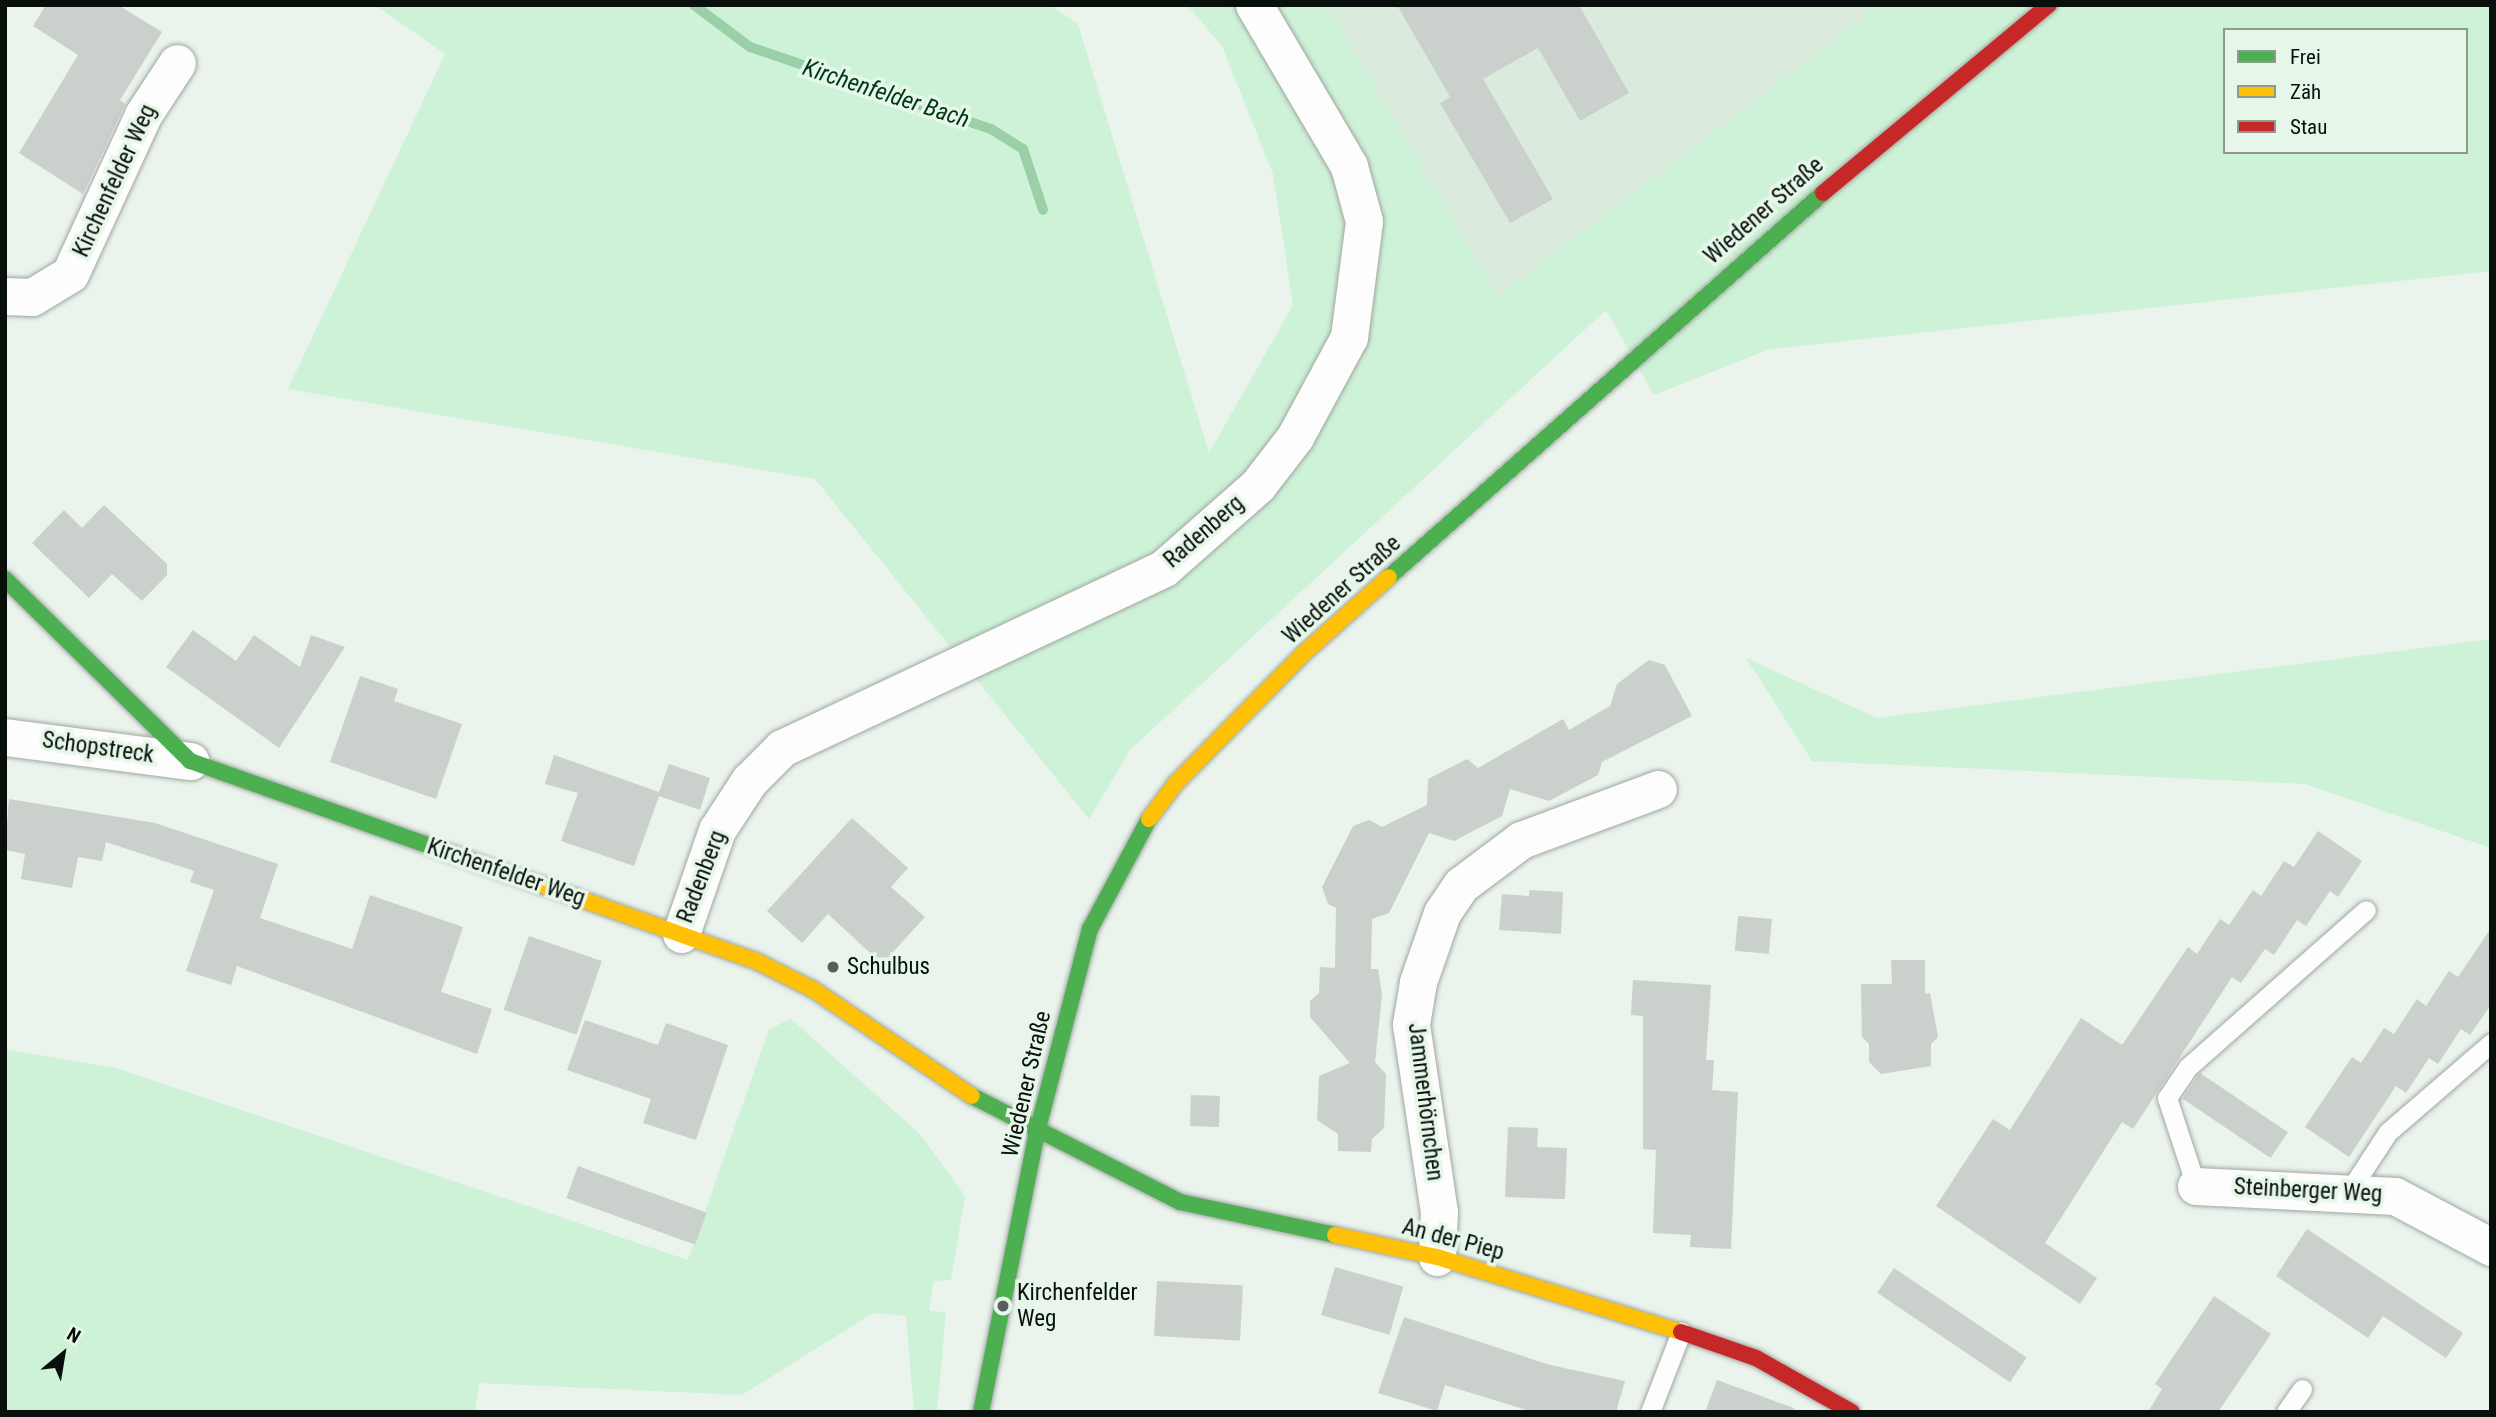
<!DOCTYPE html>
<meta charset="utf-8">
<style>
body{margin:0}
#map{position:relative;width:2496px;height:1417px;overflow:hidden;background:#eaf3ec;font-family:"Roboto Condensed",sans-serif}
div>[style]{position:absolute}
.built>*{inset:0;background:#daebde}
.green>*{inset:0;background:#cef2d7}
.stream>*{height:10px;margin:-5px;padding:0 5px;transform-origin:5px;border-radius:5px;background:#9acfa7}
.building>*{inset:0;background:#cad0cb;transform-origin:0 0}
.roads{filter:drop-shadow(0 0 2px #a0a7a2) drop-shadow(0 0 2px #a0a7a2)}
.lane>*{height:19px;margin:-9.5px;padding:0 9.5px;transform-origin:9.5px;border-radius:9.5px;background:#fcfdfc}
.street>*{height:37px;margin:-18.5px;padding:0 18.5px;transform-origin:18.5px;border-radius:18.5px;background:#fcfdfc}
.fast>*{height:16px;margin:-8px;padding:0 8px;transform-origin:8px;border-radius:8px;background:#4caf50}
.slow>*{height:16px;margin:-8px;padding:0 8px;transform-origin:8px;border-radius:8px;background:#ffc107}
.jam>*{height:16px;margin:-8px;padding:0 8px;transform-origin:8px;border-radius:8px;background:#c62828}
.dots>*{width:19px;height:19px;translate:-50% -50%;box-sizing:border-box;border:4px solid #e6f7e9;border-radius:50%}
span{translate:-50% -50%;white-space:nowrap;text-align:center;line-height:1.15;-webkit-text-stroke:7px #e6f7e9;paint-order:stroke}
.street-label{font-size:23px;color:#090f0b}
.poi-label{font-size:23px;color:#090f0b}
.left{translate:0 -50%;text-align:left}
.water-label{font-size:24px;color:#003716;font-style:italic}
.frame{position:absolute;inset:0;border:7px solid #090f0b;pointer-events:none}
.legend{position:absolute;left:2223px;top:28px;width:245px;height:126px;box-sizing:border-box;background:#e6f7e9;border:2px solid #8e9a90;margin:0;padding:9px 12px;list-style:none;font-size:21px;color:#090f0b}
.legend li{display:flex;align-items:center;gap:14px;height:35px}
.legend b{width:35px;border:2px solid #8e9a90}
.north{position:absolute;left:28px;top:1319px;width:70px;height:70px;-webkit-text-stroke:5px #e6f7e9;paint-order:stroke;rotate:30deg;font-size:19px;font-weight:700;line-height:28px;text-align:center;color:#090f0b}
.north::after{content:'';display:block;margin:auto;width:24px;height:32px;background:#090f0b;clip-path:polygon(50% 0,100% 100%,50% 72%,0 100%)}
</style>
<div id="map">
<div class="built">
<div style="clip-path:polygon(1327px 5px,1866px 5px,1865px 18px,1498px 297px)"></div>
</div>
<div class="green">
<div style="clip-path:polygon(evenodd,375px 5px,1050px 5px,1078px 24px,1209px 453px,1293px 305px,1273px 174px,1222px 46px,1187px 5px,1327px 5px,1498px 296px,1864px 18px,1866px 5px,2491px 5px,2491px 271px,1770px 349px,1654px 395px,1606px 310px,1130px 750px,1089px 819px,815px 479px,288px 389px,445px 54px,375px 5px,2225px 30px,2466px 30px,2466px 152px,2225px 152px,2225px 30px)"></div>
<div style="clip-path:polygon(2491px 639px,2491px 848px,2305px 784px,1812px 761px,1746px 658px,1877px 718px)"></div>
<div style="clip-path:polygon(791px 1019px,921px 1135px,965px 1196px,951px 1280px,934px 1281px,929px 1311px,946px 1312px,937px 1412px,914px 1412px,906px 1316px,873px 1313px,742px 1395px,479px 1383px,475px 1412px,5px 1412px,5px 1049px,116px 1068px,688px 1260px,769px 1029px)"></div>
</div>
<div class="stream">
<div style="left:694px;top:5px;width:70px;rotate:36.9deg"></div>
<div style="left:750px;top:47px;width:255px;rotate:18.8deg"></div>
<div style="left:991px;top:129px;width:38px;rotate:32deg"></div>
<div style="left:1023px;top:149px;width:64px;rotate:71.8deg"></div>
</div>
<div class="building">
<div style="clip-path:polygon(46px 5px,118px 5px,162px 32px,120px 100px,125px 104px,83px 194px,19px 153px,78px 55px,33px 26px)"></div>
<div style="clip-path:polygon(1397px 5px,1579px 5px,1629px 93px,1580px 121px,1538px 48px,1483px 79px,1553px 199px,1510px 223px,1440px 103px,1450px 97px)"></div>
<div style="clip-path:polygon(104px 505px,167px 564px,167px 575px,142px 601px,112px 574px,89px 598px,32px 543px,64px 510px,82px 528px)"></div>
<div style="clip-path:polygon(193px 630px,236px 661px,254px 635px,300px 667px,311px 635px,345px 647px,279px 748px,166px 667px)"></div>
<div style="clip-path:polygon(1649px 660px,1665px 665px,1692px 716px,1602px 762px,1598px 775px,1549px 801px,1510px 789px,1502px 816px,1454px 841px,1429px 833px,1389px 913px,1372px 919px,1371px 969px,1378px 969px,1382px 995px,1375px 1062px,1386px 1074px,1384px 1128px,1372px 1139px,1371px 1152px,1338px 1151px,1338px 1134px,1317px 1120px,1319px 1076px,1350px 1063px,1310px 1017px,1310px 1001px,1319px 993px,1320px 967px,1335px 968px,1336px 908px,1328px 904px,1322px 887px,1353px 826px,1369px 820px,1382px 827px,1427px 805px,1428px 779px,1467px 759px,1478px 768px,1563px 719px,1569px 730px,1610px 706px,1617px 684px)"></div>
<div style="clip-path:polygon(360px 676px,398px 689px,394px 701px,462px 724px,436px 799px,330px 762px)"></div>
<div style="clip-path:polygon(554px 755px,659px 792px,669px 764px,710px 778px,700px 810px,659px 796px,634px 866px,561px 841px,578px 793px,545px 784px)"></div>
<div style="clip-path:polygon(9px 799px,155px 823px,278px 864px,260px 918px,352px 949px,370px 895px,463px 927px,441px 992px,492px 1009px,477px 1054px,237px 966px,231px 985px,186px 971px,214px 890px,190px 882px,194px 871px,106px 842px,102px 861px,78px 857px,72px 888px,21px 879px,25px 854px,5px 850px)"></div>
<div style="clip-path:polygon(852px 818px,908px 868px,891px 887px,925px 917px,882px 964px,828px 914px,802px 943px,767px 911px)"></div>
<div style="clip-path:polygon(2318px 831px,2362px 861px,2338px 897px,2330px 891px,2306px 926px,2297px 920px,2274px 955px,2265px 949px,2241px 983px,2232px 977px,2133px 1129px,2122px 1122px,2045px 1243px,2097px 1278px,2080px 1304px,1936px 1206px,1993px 1119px,2010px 1130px,2081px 1018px,2122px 1045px,2188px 947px,2197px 954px,2220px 919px,2229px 925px,2253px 890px,2261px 896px,2284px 861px,2294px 867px)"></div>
<div style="clip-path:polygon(1529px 890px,1563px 892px,1561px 934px,1499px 930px,1502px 894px,1529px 896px)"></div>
<div style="left:1738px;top:916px;width:34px;height:35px;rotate:5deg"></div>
<div style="clip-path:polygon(2491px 928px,2491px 1005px,2470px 1035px,2461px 1029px,2438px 1064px,2429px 1058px,2406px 1093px,2396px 1086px,2349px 1157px,2305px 1127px,2352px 1057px,2361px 1063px,2384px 1028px,2394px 1034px,2417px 999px,2426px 1006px,2449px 971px,2458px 977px)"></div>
<div style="left:529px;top:936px;width:77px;height:78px;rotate:19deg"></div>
<div style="clip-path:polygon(1891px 960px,1925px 960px,1925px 994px,1930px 993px,1938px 1037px,1931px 1044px,1931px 1066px,1881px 1074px,1869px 1062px,1869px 1044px,1862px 1037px,1861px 984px,1892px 984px)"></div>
<div style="clip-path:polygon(1633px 980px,1711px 985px,1706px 1060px,1714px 1060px,1712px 1090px,1738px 1092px,1731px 1249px,1690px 1247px,1691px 1235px,1653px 1233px,1656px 1150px,1643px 1149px,1643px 1016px,1631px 1015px)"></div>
<div style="clip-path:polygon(585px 1020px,658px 1045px,666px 1023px,728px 1045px,696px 1140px,643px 1123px,651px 1099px,567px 1070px)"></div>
<div style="left:2200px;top:1073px;width:106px;height:31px;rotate:34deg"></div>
<div style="left:1191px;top:1095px;width:29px;height:31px;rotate:2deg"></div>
<div style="clip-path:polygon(1508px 1127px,1538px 1128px,1537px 1147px,1567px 1148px,1565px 1199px,1505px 1197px)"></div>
<div style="left:578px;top:1166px;width:137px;height:34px;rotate:20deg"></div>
<div style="clip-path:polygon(2307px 1229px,2463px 1333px,2446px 1358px,2383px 1316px,2368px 1338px,2276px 1276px)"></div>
<div style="left:1335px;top:1267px;width:71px;height:50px;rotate:16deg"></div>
<div style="left:1894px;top:1268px;width:160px;height:30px;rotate:34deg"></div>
<div style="left:1157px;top:1281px;width:86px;height:55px;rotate:3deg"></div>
<div style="clip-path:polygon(2214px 1296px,2271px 1334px,2218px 1412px,2148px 1412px,2162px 1389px,2155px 1384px)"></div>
<div style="clip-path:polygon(1404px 1317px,1550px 1365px,1625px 1381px,1616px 1412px,1533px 1412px,1445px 1385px,1437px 1411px,1378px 1393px)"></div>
<div style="clip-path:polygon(1717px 1380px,1794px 1408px,1794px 1412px,1705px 1412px)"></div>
</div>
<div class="roads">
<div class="lane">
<div style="left:2196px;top:1186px;width:93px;rotate:-108.2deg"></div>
<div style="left:2167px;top:1098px;width:37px;rotate:-56deg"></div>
<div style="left:2188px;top:1067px;width:237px;rotate:-41.4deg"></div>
<div style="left:2350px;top:1190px;width:69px;rotate:-56.8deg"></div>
<div style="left:2388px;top:1132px;width:136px;rotate:-40.8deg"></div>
<div style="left:1650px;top:1412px;width:86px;rotate:-68.8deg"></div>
<div style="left:2286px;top:1412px;width:28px;rotate:-55deg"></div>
</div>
<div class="street">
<div style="left:5px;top:296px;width:27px;rotate:2deg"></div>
<div style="left:32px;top:297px;width:44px;rotate:-31.2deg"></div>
<div style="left:70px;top:274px;width:175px;rotate:-65.3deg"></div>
<div style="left:143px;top:115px;width:62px;rotate:-56.8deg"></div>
<div style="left:5px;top:737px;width:187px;rotate:7.4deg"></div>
<div style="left:681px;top:934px;width:110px;rotate:-70.9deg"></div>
<div style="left:717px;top:830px;width:59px;rotate:-56.9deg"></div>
<div style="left:749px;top:781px;width:47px;rotate:-45deg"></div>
<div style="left:782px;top:748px;width:422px;rotate:-25.2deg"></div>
<div style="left:1164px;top:568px;width:125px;rotate:-41.4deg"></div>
<div style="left:1258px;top:485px;width:61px;rotate:-52.4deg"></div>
<div style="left:1295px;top:437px;width:114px;rotate:-61.6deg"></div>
<div style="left:1349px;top:337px;width:117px;rotate:-82.6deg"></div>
<div style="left:1364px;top:221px;width:57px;rotate:-105.3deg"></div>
<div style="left:1349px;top:166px;width:187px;rotate:-120.5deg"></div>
<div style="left:2196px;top:1186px;width:199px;rotate:2.9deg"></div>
<div style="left:2395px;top:1196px;width:109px;rotate:28deg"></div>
<div style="left:1437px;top:1257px;width:45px;rotate:-87.5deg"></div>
<div style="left:1439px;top:1212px;width:190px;rotate:-98.5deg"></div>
<div style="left:1411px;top:1024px;width:43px;rotate:-80.5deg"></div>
<div style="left:1418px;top:982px;width:73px;rotate:-70.8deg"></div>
<div style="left:1442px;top:913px;width:34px;rotate:-56deg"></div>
<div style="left:1461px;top:885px;width:75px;rotate:-36.9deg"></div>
<div style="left:1521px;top:840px;width:146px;rotate:-20.4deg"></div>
</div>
<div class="fast">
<div style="left:1389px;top:577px;width:579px;rotate:-41.5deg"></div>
<div style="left:5px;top:579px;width:260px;rotate:44.5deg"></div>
<div style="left:190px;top:761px;width:372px;rotate:19.5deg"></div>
<div style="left:972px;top:1096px;width:233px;rotate:27deg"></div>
<div style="left:1180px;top:1202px;width:158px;rotate:12deg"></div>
<div style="left:981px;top:1412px;width:286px;rotate:-78.7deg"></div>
<div style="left:1037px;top:1132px;width:210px;rotate:-75.4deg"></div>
<div style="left:1090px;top:929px;width:125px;rotate:-61.8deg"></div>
</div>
<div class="slow">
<div style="left:1149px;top:819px;width:45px;rotate:-53.1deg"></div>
<div style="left:1176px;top:783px;width:181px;rotate:-45.4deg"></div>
<div style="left:1303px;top:654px;width:115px;rotate:-41.8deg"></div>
<div style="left:541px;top:885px;width:228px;rotate:19.5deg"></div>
<div style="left:756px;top:961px;width:65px;rotate:26.6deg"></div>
<div style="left:814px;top:990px;width:190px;rotate:33.9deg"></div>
<div style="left:1335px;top:1235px;width:104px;rotate:12.2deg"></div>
<div style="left:1437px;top:1257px;width:255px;rotate:17.1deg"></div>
</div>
<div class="jam">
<div style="left:1823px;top:193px;width:294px;rotate:-39.8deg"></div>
<div style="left:1681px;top:1332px;width:79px;rotate:19.1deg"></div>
<div style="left:1756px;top:1358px;width:110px;rotate:29.4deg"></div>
</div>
</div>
<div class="dots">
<div style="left:833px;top:967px;background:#585f5a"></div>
<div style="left:1003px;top:1306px;background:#585f5a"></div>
</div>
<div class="street-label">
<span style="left:115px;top:181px;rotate:-65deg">Kirchenfelder Weg</span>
<span style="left:1764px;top:211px;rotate:-41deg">Wiedener Straße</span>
<span style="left:1204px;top:532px;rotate:-41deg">Radenberg</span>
<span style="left:1342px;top:590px;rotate:-42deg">Wiedener Straße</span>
<span style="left:98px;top:748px;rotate:8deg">Schopstreck</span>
<span style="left:506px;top:873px;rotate:19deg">Kirchenfelder Weg</span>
<span style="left:702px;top:877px;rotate:-69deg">Radenberg</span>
<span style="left:1027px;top:1084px;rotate:-77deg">Wiedener Straße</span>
<span style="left:1425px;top:1102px;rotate:83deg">Jammerhörnchen</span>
<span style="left:2308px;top:1191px;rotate:3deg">Steinberger Weg</span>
<span style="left:1453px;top:1240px;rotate:15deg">An der Piep</span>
</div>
<div class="poi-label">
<span class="left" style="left:847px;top:967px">Schulbus</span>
<span class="left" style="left:1017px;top:1306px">Kirchenfelder<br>Weg</span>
</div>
<div class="water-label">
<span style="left:886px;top:94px;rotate:18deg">Kirchenfelder Bach</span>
</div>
<div class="frame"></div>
<ul class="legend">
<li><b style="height:9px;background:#4caf50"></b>Frei</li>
<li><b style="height:9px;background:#ffc107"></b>Zäh</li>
<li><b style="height:9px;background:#c62828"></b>Stau</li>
</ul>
<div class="north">N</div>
</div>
